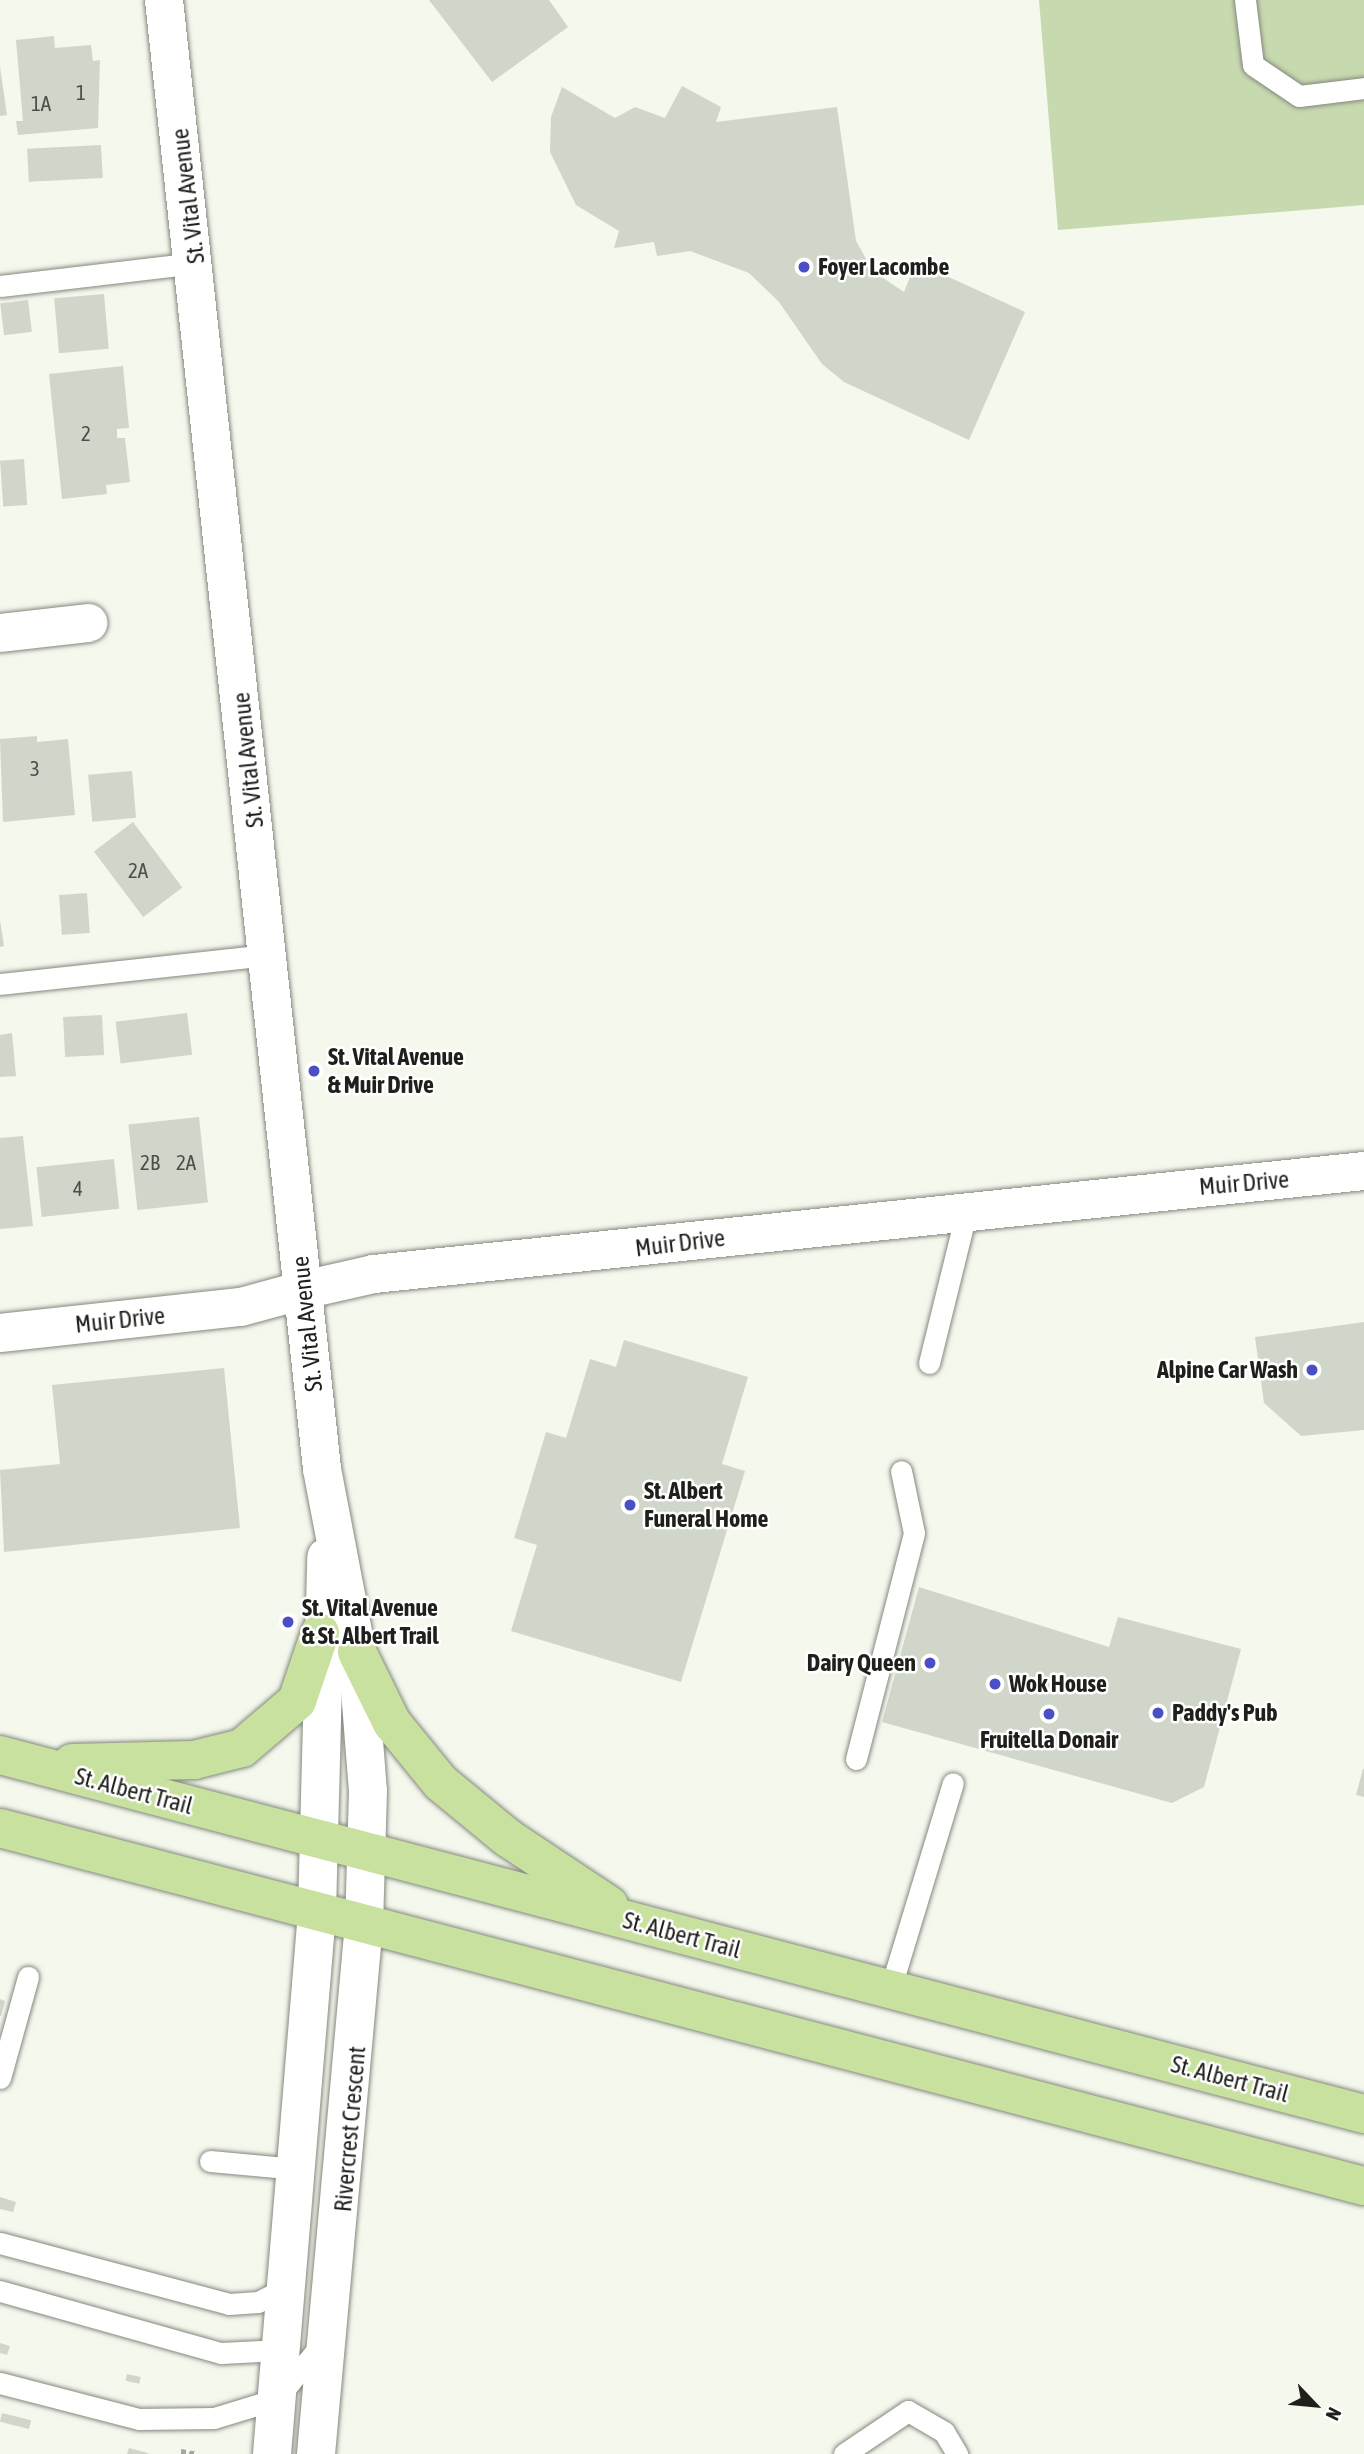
<!DOCTYPE html>
<style>
body{margin:0}
#map{position:relative;width:1364px;height:2454px;overflow:hidden;background:#f4f8ed;font-family:"Asap Condensed",sans-serif}
div>[style]{position:absolute}
.green>*{inset:0;background:#c7d9af}
.building>*{inset:0;background:#d1d6cb;transform-origin:0 0}
.path>*{height:4.5px;margin-top:-2.25px;transform-origin:0;background:repeating-linear-gradient(90deg,#a4a79e 0 5px,transparent 0 8.5px)}
.roads{filter:drop-shadow(0 0 2px #84887e) drop-shadow(0 0 2px #84887e)}
.service>*{height:21px;margin:-10.5px;padding:0 10.5px;transform-origin:10.5px;border-radius:10.5px;background:#fff}
.minor>*{height:38px;margin:-19px;padding:0 19px;transform-origin:19px;border-radius:19px;background:#fff}
.tertiary>*{height:38px;margin:-19px;padding:0 19px;transform-origin:19px;border-radius:19px;background:#fff}
.primary>*{height:38px;margin:-19px;padding:0 19px;transform-origin:19px;border-radius:19px;background:#c8e19e}
.dots>*{width:19px;height:19px;translate:-50% -50%;box-sizing:border-box;border:4px solid #fff;border-radius:50%}
span{translate:-50% -50%;white-space:nowrap;text-align:center;line-height:1.15;-webkit-text-stroke:5px #fff;paint-order:stroke}
.number-label{font-size:21px;color:#4c4e48}
.number-label span{-webkit-text-stroke-width:0}
.street-label{font-size:24px;color:#1f201c}
.poi-label{font-size:24px;color:#1f201c;font-weight:700}
.left{translate:0 -50%;text-align:left}
.right{translate:-100% -50%;text-align:right}
.north{position:absolute;left:1280px;top:2370px;width:70px;height:70px;-webkit-text-stroke:5px #fff;paint-order:stroke;rotate:116deg;font-size:19px;font-weight:700;line-height:28px;text-align:center;color:#1f201c}
.north::after{content:'';display:block;margin:auto;width:24px;height:32px;background:#1f201c;clip-path:polygon(50% 0,100% 100%,50% 72%,0 100%)}
</style>
<div id="map">
<div class="green">
<div style="clip-path:polygon(1039px 0,1364px 0,1364px 205px,1058px 230px)"></div>
</div>
<div class="building">
<div style="clip-path:polygon(429px 0,549px 0,568px 27px,492px 82px)"></div>
<div style="clip-path:polygon(54px 36px,55px 48px,91px 45px,93px 61px,100px 60px,98px 128px,18px 135px,16px 121px,23px 121px,16px 40px)"></div>
<div style="clip-path:polygon(0 67px,7px 115px,0 116px)"></div>
<div style="clip-path:polygon(682px 86px,721px 107px,716px 122px,837px 107px,856px 241px,873px 271px,904px 292px,916px 262px,1025px 312px,969px 440px,844px 382px,822px 364px,779px 302px,749px 273px,690px 251px,657px 256px,654px 242px,614px 248px,619px 231px,576px 205px,550px 152px,551px 117px,562px 87px,615px 118px,635px 107px,665px 118px)"></div>
<div style="left:101px;top:145px;width:33px;height:74px;rotate:87deg"></div>
<div style="left:104px;top:294px;width:55px;height:50px;rotate:85deg"></div>
<div style="left:28px;top:300px;width:32px;height:28px;rotate:83deg"></div>
<div style="clip-path:polygon(123px 366px,129px 428px,117px 429px,117px 438px,125px 438px,130px 482px,106px 485px,107px 494px,62px 499px,49px 374px)"></div>
<div style="left:24px;top:459px;width:46px;height:24px;rotate:86deg"></div>
<div style="clip-path:polygon(37px 736px,37px 742px,68px 739px,75px 815px,3px 822px,0 739px)"></div>
<div style="left:132px;top:771px;width:47px;height:44px;rotate:85deg"></div>
<div style="left:133px;top:822px;width:82px;height:49px;rotate:53deg"></div>
<div style="left:87px;top:893px;width:40px;height:28px;rotate:86deg"></div>
<div style="clip-path:polygon(0 920px,4px 946px,0 947px)"></div>
<div style="left:187px;top:1013px;width:42px;height:72px;rotate:83deg"></div>
<div style="left:102px;top:1015px;width:40px;height:39px;rotate:87deg"></div>
<div style="clip-path:polygon(12px 1033px,16px 1076px,0 1077px,0 1035px)"></div>
<div style="left:199px;top:1117px;width:86px;height:71px;rotate:84deg"></div>
<div style="clip-path:polygon(23px 1136px,33px 1226px,0 1229px,0 1138px)"></div>
<div style="left:114px;top:1159px;width:50px;height:78px;rotate:84deg"></div>
<div style="clip-path:polygon(1364px 1322px,1364px 1430px,1301px 1436px,1264px 1403px,1255px 1337px)"></div>
<div style="clip-path:polygon(624px 1340px,748px 1377px,722px 1464px,745px 1471px,681px 1682px,511px 1631px,537px 1545px,514px 1538px,546px 1432px,566px 1438px,590px 1359px,616px 1367px)"></div>
<div style="clip-path:polygon(224px 1368px,240px 1528px,4px 1552px,0 1470px,60px 1464px,52px 1385px)"></div>
<div style="clip-path:polygon(919px 1587px,1109px 1647px,1118px 1617px,1241px 1649px,1204px 1787px,1172px 1803px,882px 1722px)"></div>
<div style="clip-path:polygon(1363px 1769px,1364px 1769px,1364px 1797px,1356px 1795px)"></div>
<div style="clip-path:polygon(0 1999px,5px 2001px,1px 2016px,0 2016px)"></div>
<div style="clip-path:polygon(0 2197px,16px 2202px,13px 2212px,0 2209px)"></div>
<div style="clip-path:polygon(0 2343px,10px 2346px,7px 2355px,0 2353px)"></div>
<div style="left:127px;top:2374px;width:14px;height:7px;rotate:12deg"></div>
<div style="left:2px;top:2413px;width:30px;height:9px;rotate:14deg"></div>
<div style="clip-path:polygon(129px 2448px,148px 2453px,148px 2454px,127px 2454px)"></div>
</div>
<div class="path">
<div style="left:181px;top:2451px;width:17px;rotate:10deg"></div>
</div>
<div class="roads">
<div class="service">
<div style="left:1245px;top:0;width:65px;rotate:83deg"></div>
<div style="left:1253px;top:65px;width:55px;rotate:34deg"></div>
<div style="left:1299px;top:96px;width:65px;rotate:-7deg"></div>
<div style="left:0;top:286px;width:197px;rotate:-6.7deg"></div>
<div style="left:0;top:984px;width:270px;rotate:-6.2deg"></div>
<div style="left:929px;top:1363px;width:154px;rotate:-76.1deg"></div>
<div style="left:856px;top:1759px;width:233px;rotate:-75.6deg"></div>
<div style="left:914px;top:1533px;width:63px;rotate:-101.8deg"></div>
<div style="left:890px;top:1990px;width:216px;rotate:-73.1deg"></div>
<div style="left:0;top:2078px;width:105px;rotate:-74.5deg"></div>
<div style="left:210px;top:2161px;width:86px;rotate:5.3deg"></div>
<div style="left:0;top:2243px;width:237px;rotate:14.9deg"></div>
<div style="left:229px;top:2304px;width:29px;rotate:-4deg"></div>
<div style="left:258px;top:2302px;width:30px;rotate:-27deg"></div>
<div style="left:0;top:2291px;width:230px;rotate:15.7deg"></div>
<div style="left:221px;top:2353px;width:59px;rotate:-2.9deg"></div>
<div style="left:0;top:2383px;width:144px;rotate:14.5deg"></div>
<div style="left:139px;top:2419px;width:75px;rotate:-0.8deg"></div>
<div style="left:214px;top:2418px;width:65px;rotate:-17deg"></div>
<div style="left:276px;top:2399px;width:72px;rotate:-50.1deg"></div>
<div style="left:844px;top:2454px;width:77px;rotate:-33.9deg"></div>
<div style="left:908px;top:2411px;width:42px;rotate:30.3deg"></div>
<div style="left:944px;top:2432px;width:26px;rotate:59deg"></div>
</div>
<div class="minor">
<div style="left:0;top:633px;width:89px;rotate:-6.5deg"></div>
<div style="left:0;top:1333px;width:242px;rotate:-6.2deg"></div>
<div style="left:241px;top:1307px;width:64px;rotate:-15.3deg"></div>
<div style="left:272px;top:2454px;width:544px;rotate:-85.25deg"></div>
<div style="left:316px;top:2454px;width:532px;rotate:-84.83deg"></div>
</div>
<div class="tertiary">
<div style="left:164px;top:0;width:1477px;rotate:83.86deg"></div>
<div style="left:322px;top:1469px;width:186px;rotate:79.2deg"></div>
<div style="left:357px;top:1652px;width:139px;rotate:85.5deg"></div>
<div style="left:368px;top:1791px;width:133px;rotate:91.7deg"></div>
<div style="left:303px;top:1290px;width:73px;rotate:-12.7deg"></div>
<div style="left:374px;top:1274px;width:995px;rotate:-5.94deg"></div>
<div style="left:317px;top:1912px;width:355px;rotate:-88.5deg"></div>
</div>
<div class="primary">
<div style="left:357px;top:1652px;width:79px;rotate:63.8deg"></div>
<div style="left:392px;top:1723px;width:77px;rotate:50.8deg"></div>
<div style="left:441px;top:1783px;width:87px;rotate:39.4deg"></div>
<div style="left:508px;top:1838px;width:121px;rotate:33.6deg"></div>
<div style="left:0;top:1755px;width:1410px;rotate:14.75deg"></div>
<div style="left:72px;top:1763px;width:122px;rotate:-1.4deg"></div>
<div style="left:194px;top:1760px;width:49px;rotate:-14deg"></div>
<div style="left:242px;top:1748px;width:72px;rotate:-40.5deg"></div>
<div style="left:297px;top:1701px;width:72px;rotate:-71.3deg"></div>
<div style="left:0;top:1828px;width:1410px;rotate:14.71deg"></div>
</div>
</div>
<div class="dots">
<div style="left:804px;top:267px;background:#4b4fc5"></div>
<div style="left:314px;top:1071px;background:#4b4fc5"></div>
<div style="left:1312px;top:1370px;background:#4b4fc5"></div>
<div style="left:630px;top:1505px;background:#4b4fc5"></div>
<div style="left:288px;top:1622px;background:#4b4fc5"></div>
<div style="left:930px;top:1663px;background:#4b4fc5"></div>
<div style="left:995px;top:1684px;background:#4b4fc5"></div>
<div style="left:1158px;top:1713px;background:#4b4fc5"></div>
<div style="left:1049px;top:1714px;background:#4b4fc5"></div>
</div>
<div class="number-label">
<span style="left:81px;top:92px">1</span>
<span style="left:41px;top:103px">1A</span>
<span style="left:86px;top:433px">2</span>
<span style="left:35px;top:768px">3</span>
<span style="left:138px;top:870px">2A</span>
<span style="left:150px;top:1162px">2B</span>
<span style="left:186px;top:1162px">2A</span>
<span style="left:78px;top:1188px">4</span>
</div>
<div class="street-label">
<span style="left:188px;top:196px;rotate:-97deg">St. Vital Avenue</span>
<span style="left:248px;top:760px;rotate:-96deg">St. Vital Avenue</span>
<span style="left:1244px;top:1183px;rotate:-5deg">Muir Drive</span>
<span style="left:680px;top:1243px;rotate:-7deg">Muir Drive</span>
<span style="left:120px;top:1320px;rotate:-6deg">Muir Drive</span>
<span style="left:307px;top:1324px;rotate:-96deg">St. Vital Avenue</span>
<span style="left:134px;top:1791px;rotate:15deg">St. Albert Trail</span>
<span style="left:682px;top:1935px;rotate:15deg">St. Albert Trail</span>
<span style="left:1230px;top:2079px;rotate:15deg">St. Albert Trail</span>
<span style="left:350px;top:2129px;rotate:-85deg">Rivercrest Crescent</span>
</div>
<div class="poi-label">
<span class="left" style="left:818px;top:267px">Foyer Lacombe</span>
<span class="left" style="left:328px;top:1071px">St. Vital Avenue<br>&amp; Muir Drive</span>
<span class="right" style="left:1298px;top:1370px">Alpine Car Wash</span>
<span class="left" style="left:644px;top:1505px">St. Albert<br>Funeral Home</span>
<span class="left" style="left:302px;top:1622px">St. Vital Avenue<br>&amp; St. Albert Trail</span>
<span class="right" style="left:916px;top:1663px">Dairy Queen</span>
<span class="left" style="left:1009px;top:1684px">Wok House</span>
<span class="left" style="left:1172px;top:1713px">Paddy's Pub</span>
<span style="left:1049px;top:1740px">Fruitella Donair</span>
</div>
<div class="north">N</div>
</div>
